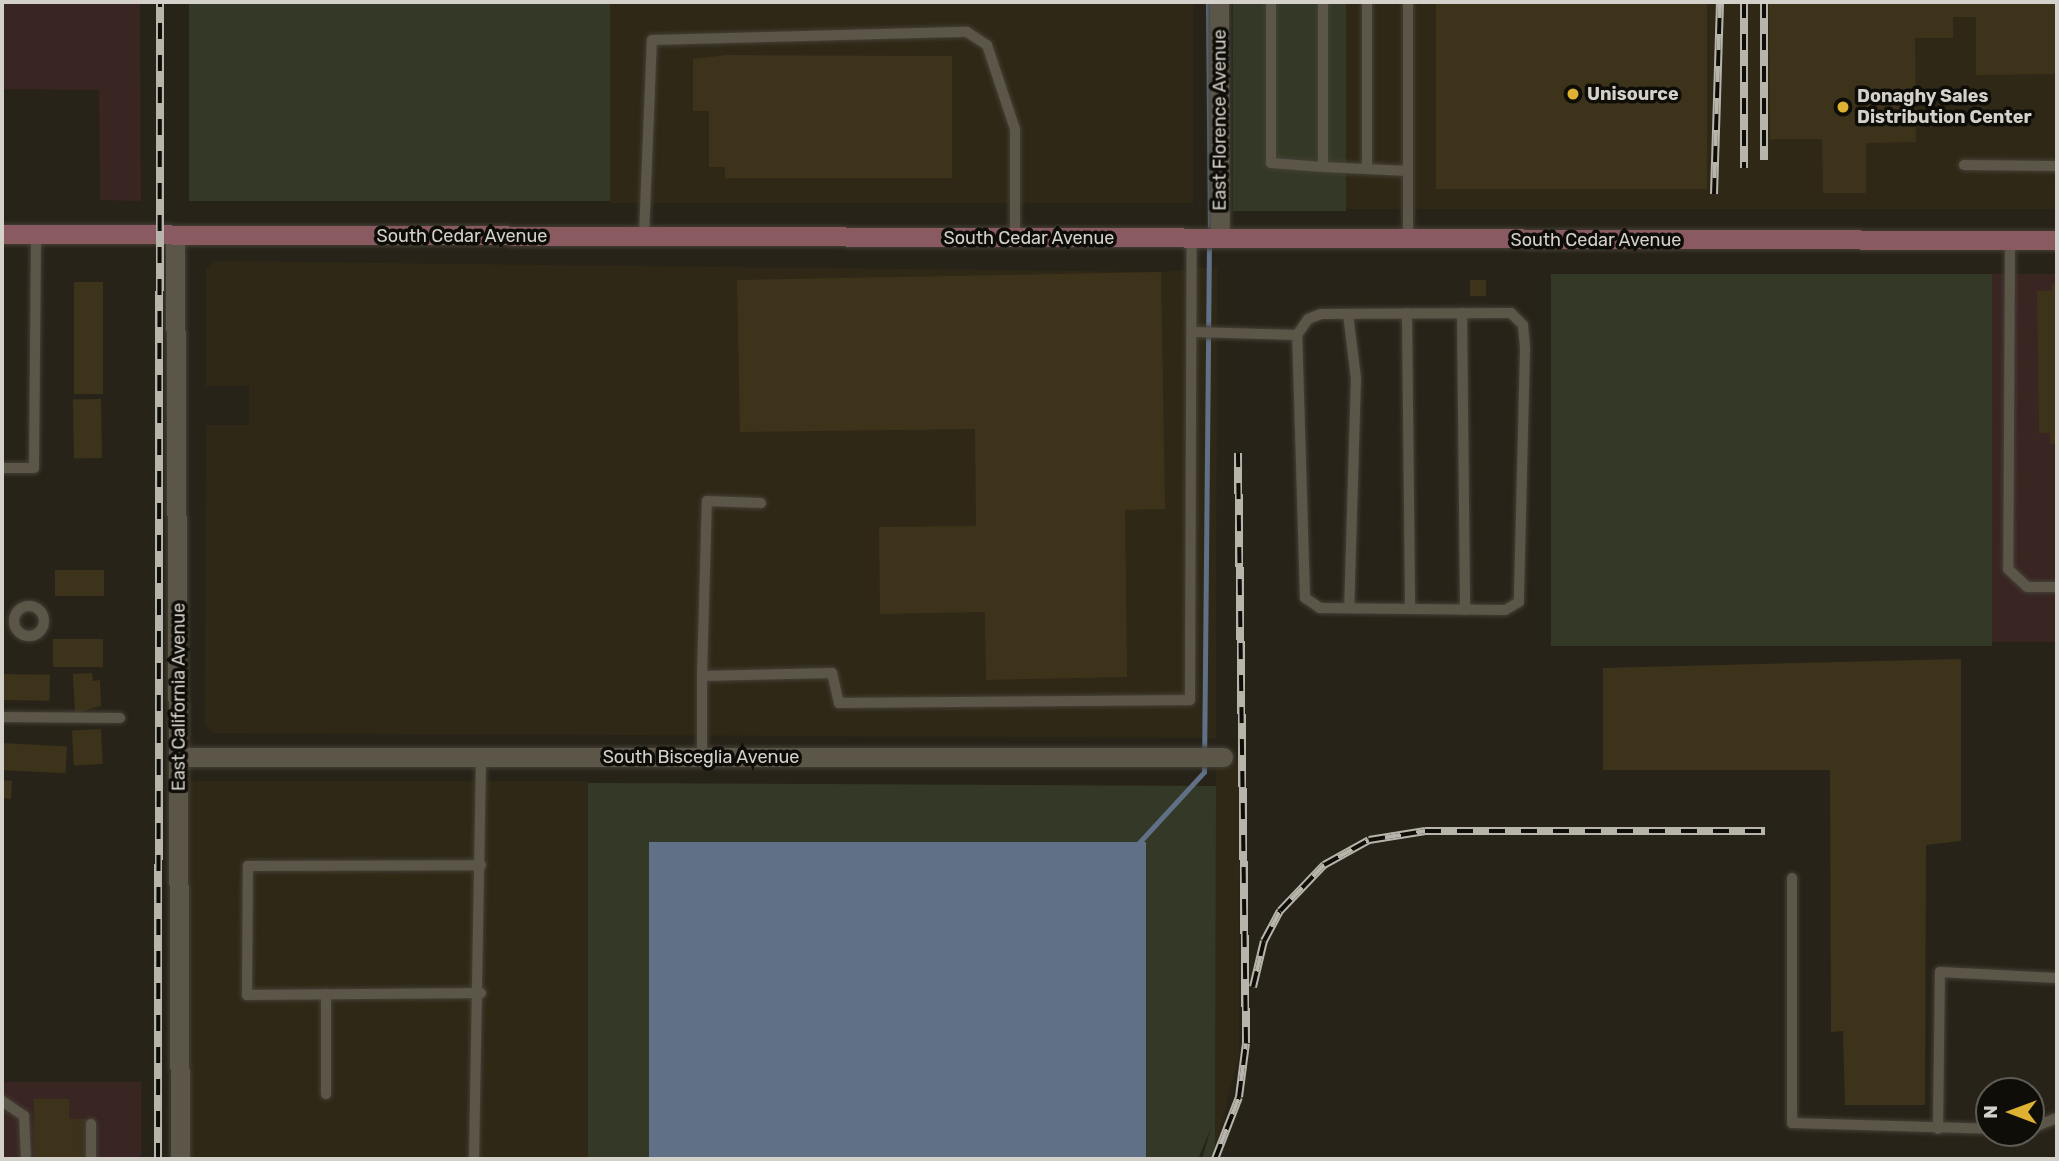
<!DOCTYPE html>
<style>
body{margin:0}
#map{position:relative;width:2059px;height:1161px;overflow:hidden;background:#282318;font-family:Rubik,sans-serif}
div>[style]{position:absolute}
.commercial>*{inset:0;background:#392522;transform-origin:0 0}
.built>*{inset:0;background:#2f2816;transform-origin:0 0}
.green>*{inset:0;background:#343927;transform-origin:0 0}
.water>*{inset:0;background:#607087;transform-origin:0 0}
.stream>*{height:5px;margin:-2.5px;padding:0 2.5px;transform-origin:2.5px;border-radius:2.5px;background:#607087}
.building>*{inset:0;background:#3d331b;transform-origin:0 0}
.roads{filter:drop-shadow(0 0 2px #444037) drop-shadow(0 0 2px #444037)}
.service>*{height:10px;margin:-5px;padding:0 5px;transform-origin:5px;border-radius:5px;background:#5c5649}
.service>.ring{margin:-5px;padding:0;box-sizing:content-box;background:none;border:10px solid #5c5649;border-radius:50%}
.minor>*{height:19px;margin:-9.5px;padding:0 9.5px;transform-origin:9.5px;border-radius:9.5px;background:#5c5649}
.secondary>*{height:19px;margin:-9.5px;padding:0 9.5px;transform-origin:9.5px;border-radius:9.5px;background:#895b60}
.rail>*{height:8px;margin-top:-4px;transform-origin:0;background:repeating-linear-gradient(90deg,#0f0d08 0 16px,#b7b4ac 0 32px);box-sizing:border-box;border-block:2px solid #b7b4ac}
.dots>*{width:19px;height:19px;translate:-50% -50%;box-sizing:border-box;border:4px solid #0f0d08;border-radius:50%}
span{translate:-50% -50%;white-space:nowrap;text-align:center;line-height:1.15;-webkit-text-stroke:7px #0f0d08;paint-order:stroke}
.poi-label{font-size:18px;color:#d4d1ca;font-weight:700}
.left{translate:0 -50%;text-align:left}
.street-label{font-size:18px;color:#d4d1ca}
.frame{position:absolute;inset:0;border:4px solid #d4d1ca;pointer-events:none}
.north{position:absolute;left:1975px;top:1077px;width:70px;height:70px;box-sizing:border-box;background:#0f0d08;border:2px solid #5e5b56;border-radius:50%;rotate:270deg;font-size:19px;font-weight:700;line-height:28px;text-align:center;color:#d4d1ca}
.north::after{content:'';display:block;margin:auto;width:24px;height:32px;background:#deb133;clip-path:polygon(50% 0,100% 100%,50% 72%,0 100%)}
</style>
<div id="map">
<div class="commercial">
<div style="clip-path:polygon(2px 2px,140px 2px,141px 201px,100px 200px,99px 90px,2px 89px)"></div>
<div style="left:2057px;top:274px;width:368px;height:65px;rotate:90deg"></div>
<div style="left:2px;top:1082px;width:139px;height:77px"></div>
</div>
<div class="built">
<div style="left:610px;top:2px;width:583px;height:201px"></div>
<div style="left:1346px;top:2px;width:711px;height:207px"></div>
<div style="clip-path:polygon(214px 261px,1161px 272px,1217px 267px,1216px 738px,213px 733px,205px 725px,206px 425px,249px 425px,249px 386px,206px 386px,206px 269px)"></div>
<div style="clip-path:polygon(1216px 762px,1240px 762px,1239px 1055px,1215px 1150px)"></div>
<div style="left:189px;top:781px;width:399px;height:378px"></div>
</div>
<div class="green">
<div style="left:189px;top:2px;width:421px;height:199px"></div>
<div style="left:1233px;top:2px;width:113px;height:209px"></div>
<div style="left:1551px;top:274px;width:441px;height:372px"></div>
<div style="clip-path:polygon(588px 783px,1216px 786px,1215px 1159px,1202px 1159px,1211px 1128px,1198px 1159px,588px 1159px)"></div>
</div>
<div class="water">
<div style="left:649px;top:842px;width:497px;height:317px"></div>
</div>
<div class="stream">
<div style="left:1208px;top:2px;width:231px;rotate:89.5deg"></div>
<div style="left:1135px;top:847px;width:102px;rotate:-47.4deg"></div>
<div style="left:1204px;top:772px;width:529px;rotate:-89.46deg"></div>
</div>
<div class="building">
<div style="left:1436px;top:2px;width:271px;height:187px"></div>
<div style="clip-path:polygon(1769px 2px,2057px 2px,2057px 74px,1976px 75px,1976px 17px,1953px 17px,1953px 38px,1915px 38px,1916px 142px,1866px 143px,1866px 193px,1823px 193px,1822px 139px,1770px 139px)"></div>
<div style="clip-path:polygon(726px 55px,952px 56px,952px 178px,725px 178px,725px 167px,709px 167px,709px 111px,693px 111px,693px 59px)"></div>
<div style="clip-path:polygon(1161px 272px,1165px 509px,1125px 510px,1127px 677px,986px 680px,985px 612px,880px 614px,879px 527px,976px 526px,975px 429px,740px 432px,737px 280px)"></div>
<div style="left:1486px;top:280px;width:16px;height:16px;rotate:90deg"></div>
<div style="left:74px;top:282px;width:29px;height:112px"></div>
<div style="clip-path:polygon(2052px 284px,2057px 284px,2057px 443px,2050px 444px,2050px 433px,2039px 433px,2037px 291px,2052px 291px)"></div>
<div style="left:101px;top:399px;width:59px;height:28px;rotate:89deg"></div>
<div style="left:55px;top:570px;width:49px;height:26px"></div>
<div style="left:53px;top:639px;width:50px;height:28px"></div>
<div style="clip-path:polygon(1961px 659px,1961px 841px,1926px 845px,1925px 1105px,1845px 1105px,1843px 1031px,1831px 1032px,1830px 770px,1603px 770px,1603px 668px)"></div>
<div style="clip-path:polygon(92px 673px,93px 681px,100px 680px,101px 706px,75px 713px,73px 674px)"></div>
<div style="left:2px;top:674px;width:48px;height:26px;rotate:1deg"></div>
<div style="left:101px;top:729px;width:35px;height:29px;rotate:87deg"></div>
<div style="left:2px;top:743px;width:65px;height:27px;rotate:3deg"></div>
<div style="clip-path:polygon(2px 780px,12px 781px,11px 799px,2px 798px)"></div>
<div style="clip-path:polygon(34px 1099px,69px 1099px,69px 1119px,87px 1119px,87px 1159px,34px 1159px)"></div>
</div>
<div class="roads">
<div class="service">
<div style="left:1271px;top:2px;width:161px;rotate:90deg"></div>
<div style="left:1271px;top:163px;width:52px;rotate:4.4deg"></div>
<div style="left:1323px;top:167px;width:165px;rotate:-90deg"></div>
<div style="left:1964px;top:165px;width:93px;rotate:0.6deg"></div>
<div style="left:1323px;top:167px;width:85px;rotate:2.7deg"></div>
<div style="left:1367px;top:169px;width:167px;rotate:-90deg"></div>
<div style="left:644px;top:236px;width:196px;rotate:-87.7deg"></div>
<div style="left:652px;top:40px;width:315px;rotate:-1.5deg"></div>
<div style="left:967px;top:32px;width:24px;rotate:33deg"></div>
<div style="left:987px;top:45px;width:89px;rotate:71.6deg"></div>
<div style="left:1015px;top:129px;width:109px;rotate:90deg"></div>
<div style="left:1408px;top:239px;width:237px;rotate:-90deg"></div>
<div style="left:2010px;top:240px;width:329px;rotate:90.3deg"></div>
<div style="left:2008px;top:569px;width:26px;rotate:43deg"></div>
<div style="left:2027px;top:587px;width:30px"></div>
<div style="left:1407px;top:313px;width:296px;rotate:89.4deg"></div>
<div style="left:1462px;top:313px;width:297px;rotate:89.4deg"></div>
<div style="left:1348px;top:314px;width:64px;rotate:82.9deg"></div>
<div style="left:1356px;top:378px;width:230px;rotate:91.7deg"></div>
<div style="left:1194px;top:332px;width:103px;rotate:1.7deg"></div>
<div style="left:1297px;top:335px;width:19px;rotate:-55deg"></div>
<div style="left:1308px;top:319px;width:14px;rotate:-21deg"></div>
<div style="left:1321px;top:314px;width:190px;rotate:-0.3deg"></div>
<div style="left:1511px;top:313px;width:17px;rotate:45deg"></div>
<div style="left:1523px;top:325px;width:24px;rotate:85deg"></div>
<div style="left:1525px;top:349px;width:253px;rotate:91.4deg"></div>
<div style="left:1519px;top:602px;width:16px;rotate:150deg"></div>
<div style="left:1505px;top:610px;width:185px;rotate:-179.4deg"></div>
<div style="left:1320px;top:608px;width:18px;rotate:-146deg"></div>
<div style="left:1305px;top:598px;width:263px;rotate:-91.7deg"></div>
<div style="left:2px;top:468px;width:32px"></div>
<div style="left:34px;top:468px;width:234px;rotate:-89.5deg"></div>
<div class="ring" style="left:14px;top:606px;width:20px;height:20px"></div>
<div style="left:702px;top:676px;width:175px;rotate:-88.4deg"></div>
<div style="left:707px;top:501px;width:54px;rotate:2.1deg"></div>
<div style="left:2px;top:717px;width:118px;rotate:0.5deg"></div>
<div style="left:702px;top:757px;width:81px;rotate:-90deg"></div>
<div style="left:702px;top:676px;width:130px;rotate:-1.3deg"></div>
<div style="left:832px;top:673px;width:31px;rotate:77deg"></div>
<div style="left:839px;top:703px;width:351px;rotate:-0.5deg"></div>
<div style="left:1190px;top:700px;width:462px;rotate:-89.8deg"></div>
<div style="left:1792px;top:878px;width:245px;rotate:90deg"></div>
<div style="left:1792px;top:1123px;width:197px;rotate:1.7deg"></div>
<div style="left:481px;top:993px;width:234px;rotate:179.5deg"></div>
<div style="left:247px;top:995px;width:129px;rotate:-89.6deg"></div>
<div style="left:248px;top:866px;width:233px;rotate:-0.2deg"></div>
<div style="left:326px;top:994px;width:100px;rotate:90deg"></div>
<div style="left:2px;top:1101px;width:27px;rotate:34deg"></div>
<div style="left:24px;top:1116px;width:43px;rotate:87.3deg"></div>
<div style="left:91px;top:1124px;width:35px;rotate:90deg"></div>
<div style="left:2031px;top:1128px;width:28px;rotate:-21deg"></div>
<div style="left:1938px;top:1129px;width:157px;rotate:-89.3deg"></div>
<div style="left:1940px;top:972px;width:117px;rotate:2.9deg"></div>
<div style="left:474px;top:1159px;width:402px;rotate:-89deg"></div>
</div>
<div class="minor">
<div style="left:1219px;top:2px;width:236px;rotate:89.8deg"></div>
<div style="left:175px;top:235px;width:924px;rotate:89.69deg"></div>
<div style="left:179px;top:757px;width:1044px"></div>
</div>
<div class="secondary">
<div style="left:2px;top:234px;width:2055px;rotate:0.17deg"></div>
</div>
</div>
<div class="rail">
<div style="left:1744px;top:2px;width:166px;rotate:90deg"></div>
<div style="left:1764px;top:2px;width:158px;rotate:90deg"></div>
<div style="left:1714px;top:194px;width:192px;rotate:-88.2deg"></div>
<div style="left:1253px;top:987px;width:47px;rotate:-76.6deg"></div>
<div style="left:1264px;top:941px;width:34px;rotate:-62deg"></div>
<div style="left:1280px;top:911px;width:64px;rotate:-46.3deg"></div>
<div style="left:1324px;top:865px;width:51px;rotate:-29.1deg"></div>
<div style="left:1369px;top:840px;width:57px;rotate:-9.1deg"></div>
<div style="left:1425px;top:831px;width:340px"></div>
<div style="left:158px;top:1159px;width:1157px;rotate:-89.9deg"></div>
<div style="left:1215px;top:1159px;width:66px;rotate:-68.8deg"></div>
<div style="left:1239px;top:1097px;width:54px;rotate:-82.6deg"></div>
<div style="left:1246px;top:1043px;width:590px;rotate:-90.78deg"></div>
</div>
<div class="dots">
<div style="left:1573px;top:94px;background:#deb133"></div>
<div style="left:1843px;top:107px;background:#deb133"></div>
</div>
<div class="poi-label">
<span class="left" style="left:1587px;top:94px">Unisource</span>
<span class="left" style="left:1857px;top:107px">Donaghy Sales<br>Distribution Center</span>
</div>
<div class="street-label">
<span style="left:1220px;top:120px;rotate:-90deg">East Florence Avenue</span>
<span style="left:462px;top:236px">South Cedar Avenue</span>
<span style="left:1029px;top:238px">South Cedar Avenue</span>
<span style="left:1596px;top:240px">South Cedar Avenue</span>
<span style="left:179px;top:697px;rotate:-90deg">East California Avenue</span>
<span style="left:701px;top:757px">South Bisceglia Avenue</span>
</div>
<div class="frame"></div>
<div class="north">N</div>
</div>
